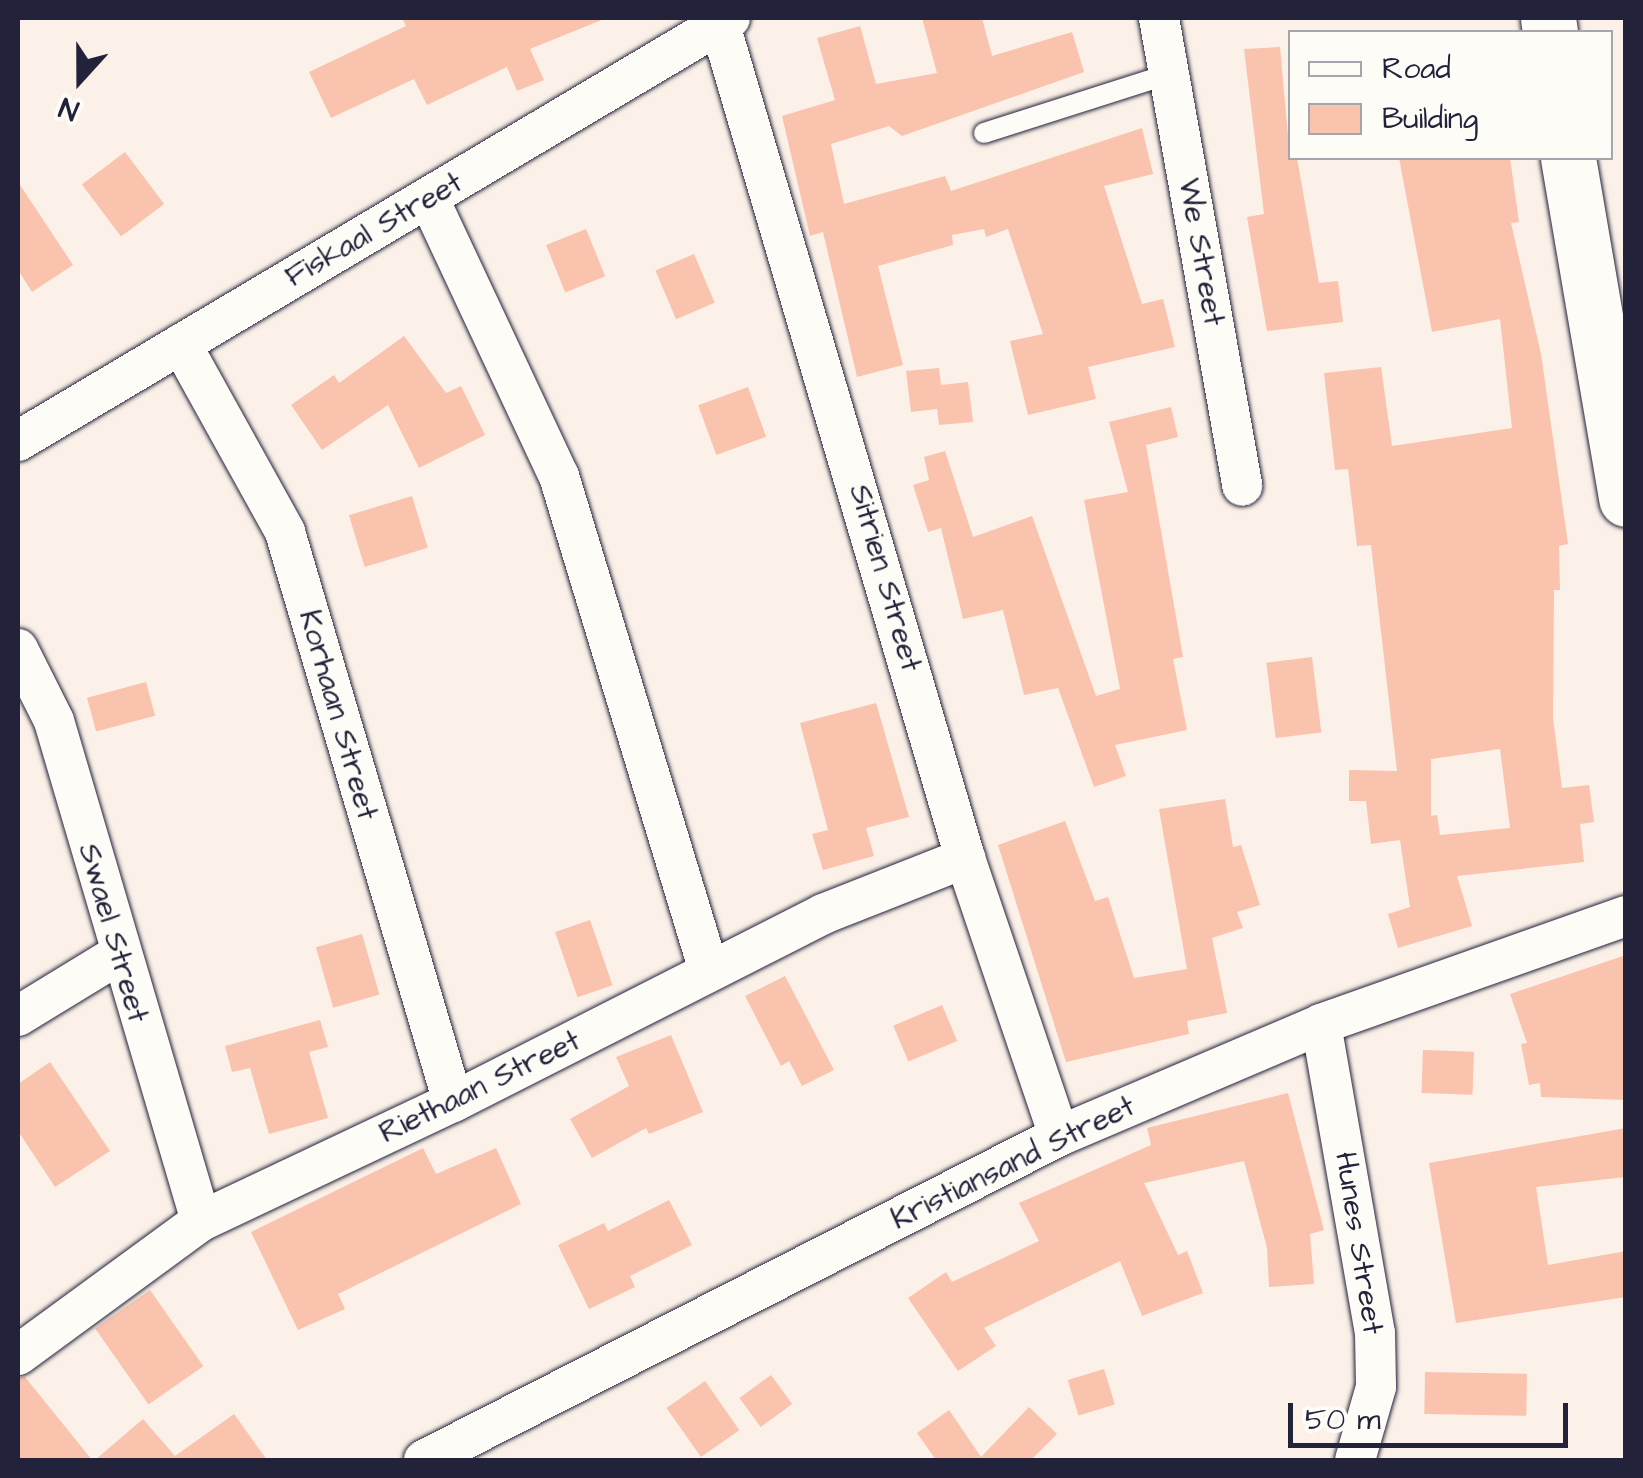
<!DOCTYPE html>
<style>
body{margin:0}
#map{position:relative;width:1643px;height:1478px;overflow:hidden;background:#fcf1e8;font-family:"Architects Daughter",sans-serif}
div>[style]{position:absolute}
.building>*{inset:0;background:#fac3ad;transform-origin:0 0}
.roads{filter:drop-shadow(0 0 2px #22223b) drop-shadow(0 0 2px #22223b)}
.lane>*{height:20px;margin:-10px;padding:0 10px;transform-origin:10px;border-radius:10px;background:#fdfcf7}
.street>*{height:40px;margin:-20px;padding:0 20px;transform-origin:20px;border-radius:20px;background:#fdfcf7}
.secondary>*{height:55px;margin:-27.5px;padding:0 27.5px;transform-origin:27.5px;border-radius:27.5px;background:#fdfcf7}
span{translate:-50% -50%;white-space:nowrap;text-align:center;line-height:1.15;-webkit-text-stroke:8px #fdfcf7;paint-order:stroke}
.street-label{font-size:30px;color:#22223b}
.frame{position:absolute;inset:0;border:20px solid #22223b;pointer-events:none}
.legend{position:absolute;left:1288px;top:30px;width:325px;height:130px;box-sizing:border-box;background:#fdfcf7;border:2px solid #a5a5ac;margin:0;padding:12px 18px;list-style:none;font-size:30px;color:#22223b}
.legend li{display:flex;align-items:center;gap:20px;height:50px}
.legend b{width:50px;border:2px solid #a5a5ac}
.north{position:absolute;left:30px;top:30px;width:100px;height:100px;-webkit-text-stroke:8px #fdfcf7;paint-order:stroke;rotate:201deg;font-size:28px;font-weight:700;line-height:40px;text-align:center;color:#22223b}
.north::after{content:'';display:block;margin:auto;width:35px;height:45px;background:#22223b;clip-path:polygon(50% 0,100% 100%,50% 72%,0 100%)}
.scale{position:absolute;left:1288px;top:1403px;width:280px;height:45px;box-sizing:border-box;border:5px solid #22223b;border-top:0;padding-left:12px;font-size:30px;line-height:35px;white-space:nowrap;color:#22223b;-webkit-text-stroke:8px #fdfcf7;paint-order:stroke}
</style>
<div id="map">
<div class="building">
<div style="clip-path:polygon(402px 18px,603px 18px,604px 19px,530px 49px,544px 80px,517px 91px,507px 67px,427px 105px,414px 79px,331px 118px,309px 72px,406px 26px)"></div>
<div style="clip-path:polygon(922px 18px,982px 18px,992px 56px,1072px 32px,1084px 72px,902px 136px,889px 126px,831px 144px,844px 204px,945px 176px,951px 191px,1142px 128px,1153px 174px,1104px 186px,1142px 304px,1163px 299px,1175px 347px,1088px 367px,1096px 399px,1028px 415px,1010px 341px,1043px 334px,1008px 229px,986px 237px,984px 229px,952px 235px,953px 245px,878px 266px,903px 365px,857px 377px,823px 232px,810px 236px,782px 116px,835px 100px,817px 38px,860px 26px,876px 84px,937px 73px)"></div>
<div style="clip-path:polygon(1280px 47px,1290px 158px,1297px 158px,1319px 283px,1338px 281px,1343px 322px,1267px 331px,1247px 217px,1264px 214px,1244px 49px)"></div>
<div style="left:125px;top:152px;width:65px;height:54px;rotate:53deg"></div>
<div style="clip-path:polygon(evenodd,1399px 158px,1510px 158px,1519px 222px,1511px 223px,1541px 354px,1568px 544px,1559px 546px,1560px 590px,1554px 590px,1553px 718px,1562px 788px,1589px 785px,1594px 822px,1580px 824px,1584px 862px,1457px 876px,1472px 926px,1398px 948px,1388px 914px,1410px 907px,1400px 840px,1371px 844px,1366px 801px,1349px 801px,1349px 770px,1397px 771px,1371px 545px,1357px 546px,1348px 469px,1335px 470px,1324px 373px,1381px 367px,1392px 446px,1512px 428px,1500px 319px,1432px 332px,1399px 158px,1500px 749px,1510px 828px,1440px 835px,1437px 815px,1431px 816px,1431px 759px,1500px 749px)"></div>
<div style="clip-path:polygon(18px 182px,73px 265px,32px 292px,18px 270px)"></div>
<div style="left:586px;top:229px;width:51px;height:43px;rotate:68deg"></div>
<div style="left:694px;top:254px;width:53px;height:42px;rotate:67deg"></div>
<div style="clip-path:polygon(404px 336px,446px 393px,461px 386px,485px 435px,419px 468px,388px 405px,322px 450px,291px 405px,334px 375px,339px 383px)"></div>
<div style="clip-path:polygon(939px 368px,941px 385px,968px 382px,973px 422px,939px 425px,937px 409px,911px 412px,906px 371px)"></div>
<div style="left:748px;top:387px;width:53px;height:53px;rotate:70deg"></div>
<div style="clip-path:polygon(1171px 407px,1178px 437px,1146px 445px,1183px 657px,1173px 659px,1187px 730px,1115px 745px,1126px 776px,1094px 787px,1058px 688px,1024px 695px,1003px 610px,963px 619px,941px 528px,928px 532px,913px 485px,929px 480px,924px 457px,945px 451px,973px 537px,1032px 516px,1096px 696px,1120px 689px,1084px 500px,1128px 492px,1109px 422px)"></div>
<div style="left:412px;top:496px;width:54px;height:66px;rotate:73deg"></div>
<div style="left:1312px;top:657px;width:76px;height:46px;rotate:83deg"></div>
<div style="left:146px;top:682px;width:35px;height:61px;rotate:75deg"></div>
<div style="clip-path:polygon(876px 703px,909px 817px,866px 828px,874px 856px,823px 870px,812px 834px,828px 830px,800px 723px)"></div>
<div style="clip-path:polygon(1225px 799px,1233px 847px,1241px 845px,1260px 905px,1237px 912px,1243px 928px,1212px 938px,1227px 1013px,1187px 1021px,1189px 1034px,1066px 1062px,998px 845px,1065px 821px,1095px 901px,1108px 897px,1134px 978px,1187px 969px,1159px 809px)"></div>
<div style="left:590px;top:920px;width:69px;height:37px;rotate:71deg"></div>
<div style="left:362px;top:934px;width:63px;height:48px;rotate:74deg"></div>
<div style="clip-path:polygon(1626px 955px,1626px 1100px,1541px 1097px,1540px 1083px,1529px 1085px,1521px 1044px,1527px 1043px,1510px 994px)"></div>
<div style="clip-path:polygon(785px 976px,834px 1070px,802px 1086px,789px 1061px,781px 1066px,745px 996px)"></div>
<div style="left:942px;top:1005px;width:39px;height:53px;rotate:67deg"></div>
<div style="clip-path:polygon(320px 1020px,328px 1047px,309px 1052px,328px 1118px,269px 1134px,250px 1068px,232px 1072px,225px 1046px)"></div>
<div style="clip-path:polygon(671px 1035px,703px 1112px,649px 1134px,646px 1128px,592px 1158px,570px 1119px,629px 1086px,616px 1057px)"></div>
<div style="left:1423px;top:1050px;width:51px;height:43px;rotate:2deg"></div>
<div style="clip-path:polygon(50px 1062px,110px 1151px,55px 1187px,18px 1131px,18px 1084px)"></div>
<div style="clip-path:polygon(1288px 1093px,1324px 1230px,1310px 1234px,1314px 1284px,1269px 1287px,1267px 1248px,1244px 1161px,1144px 1183px,1178px 1255px,1187px 1251px,1203px 1293px,1142px 1316px,1120px 1261px,984px 1328px,996px 1346px,958px 1371px,908px 1298px,946px 1272px,952px 1282px,1039px 1241px,1019px 1203px,1151px 1145px,1147px 1128px)"></div>
<div style="clip-path:polygon(1626px 1128px,1626px 1177px,1536px 1187px,1548px 1265px,1626px 1251px,1626px 1297px,1456px 1323px,1429px 1163px)"></div>
<div style="clip-path:polygon(423px 1148px,436px 1174px,496px 1148px,521px 1204px,338px 1294px,345px 1309px,298px 1330px,251px 1232px)"></div>
<div style="clip-path:polygon(669px 1200px,692px 1245px,630px 1276px,635px 1287px,589px 1309px,558px 1245px,604px 1223px,608px 1231px)"></div>
<div style="left:150px;top:1290px;width:93px;height:67px;rotate:55deg"></div>
<div style="left:1104px;top:1369px;width:37px;height:38px;rotate:73deg"></div>
<div style="left:1425px;top:1372px;width:102px;height:42px;rotate:1deg"></div>
<div style="left:771px;top:1375px;width:36px;height:39px;rotate:54deg"></div>
<div style="clip-path:polygon(25px 1377px,92px 1460px,18px 1460px,18px 1378px)"></div>
<div style="left:705px;top:1381px;width:60px;height:47px;rotate:55deg"></div>
<div style="clip-path:polygon(1029px 1407px,1057px 1434px,1031px 1460px,936px 1460px,917px 1433px,949px 1410px,981px 1457px)"></div>
<div style="clip-path:polygon(234px 1414px,267px 1460px,95px 1460px,143px 1419px,175px 1456px)"></div>
</div>
<div class="roads">
<div class="lane">
<div style="left:984px;top:133px;width:194px;rotate:-17.7deg"></div>
</div>
<div class="street">
<div style="left:718px;top:18px;width:876px;rotate:73.61deg"></div>
<div style="left:965px;top:858px;width:293px;rotate:71.3deg"></div>
<div style="left:1159px;top:18px;width:475px;rotate:79.9deg"></div>
<div style="left:429px;top:199px;width:306px;rotate:64.9deg"></div>
<div style="left:559px;top:476px;width:517px;rotate:73.14deg"></div>
<div style="left:181px;top:344px;width:215px;rotate:61deg"></div>
<div style="left:285px;top:532px;width:594px;rotate:73.58deg"></div>
<div style="left:18px;top:441px;width:828px;rotate:-30.71deg"></div>
<div style="left:18px;top:649px;width:80px;rotate:63.4deg"></div>
<div style="left:54px;top:721px;width:521px;rotate:73.62deg"></div>
<div style="left:18px;top:1016px;width:117px;rotate:-31.4deg"></div>
<div style="left:1321px;top:1024px;width:314px;rotate:80.1deg"></div>
<div style="left:1375px;top:1333px;width:54px;rotate:88.9deg"></div>
<div style="left:1376px;top:1387px;width:76px;rotate:106deg"></div>
<div style="left:18px;top:1355px;width:227px;rotate:-36.2deg"></div>
<div style="left:201px;top:1221px;width:279px;rotate:-25.3deg"></div>
<div style="left:453px;top:1102px;width:415px;rotate:-26.9deg"></div>
<div style="left:823px;top:914px;width:153px;rotate:-21.5deg"></div>
<div style="left:424px;top:1460px;width:713px;rotate:-27.03deg"></div>
<div style="left:1059px;top:1136px;width:285px;rotate:-23.1deg"></div>
<div style="left:1321px;top:1024px;width:324px;rotate:-19.5deg"></div>
</div>
<div class="secondary">
<div style="left:1548px;top:18px;width:14px;rotate:82deg"></div>
<div style="left:1568px;top:158px;width:346px;rotate:80.3deg"></div>
</div>
</div>
<div class="street-label">
<span style="left:374px;top:230px;rotate:-30deg">Fiskaal Street</span>
<span style="left:1201px;top:252px;rotate:80deg">We Street</span>
<span style="left:885px;top:578px;rotate:74deg">Sitrien Street</span>
<span style="left:338px;top:715px;rotate:74deg">Korhaan Street</span>
<span style="left:113px;top:933px;rotate:74deg">Swael Street</span>
<span style="left:480px;top:1087px;rotate:-26deg">Riethaan Street</span>
<span style="left:1013px;top:1163px;rotate:-26deg">Kristiansand Street</span>
<span style="left:1359px;top:1243px;rotate:81deg">Hunes Street</span>
</div>
<div class="frame"></div>
<ul class="legend">
<li><b style="height:12px;background:#fdfcf7"></b>Road</li>
<li><b style="height:28px;background:#fac3ad"></b>Building</li>
</ul>
<div class="north">N</div>
<div class="scale">50 m</div>
</div>
